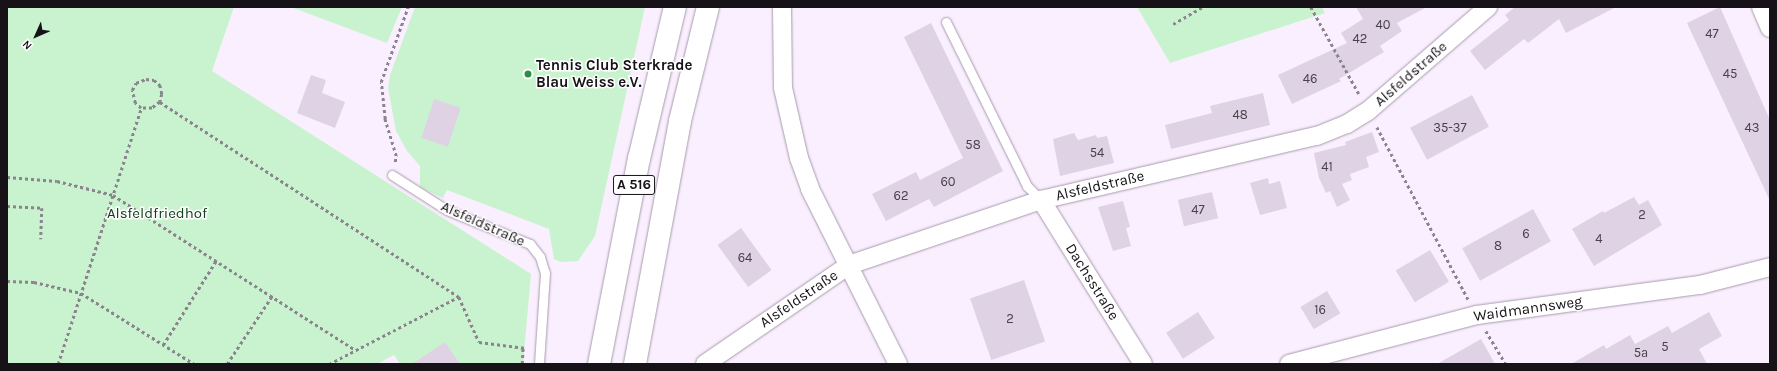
<!DOCTYPE html>
<meta charset="utf-8">
<style>
body{margin:0}
#map{position:relative;width:1777px;height:371px;overflow:hidden;background:#faeffe;font-family:Karla,sans-serif}
div>[style]{position:absolute}
.green>*{inset:0;background:#c9f3ce}
.building>*{inset:0;background:#e0d2e5;transform-origin:0 0}
.path>*{height:2.5px;margin-top:-1.25px;transform-origin:0;background:repeating-linear-gradient(90deg,#8b838e 0 3px,transparent 0 6px)}
.roads{filter:drop-shadow(0 0 1px #a79aac) drop-shadow(0 0 1px #a79aac)}
.service>*{height:9px;margin:-4.5px;padding:0 4.5px;transform-origin:4.5px;border-radius:4.5px;background:#fff}
.minor>*{height:18px;margin:-9px;padding:0 9px;transform-origin:9px;border-radius:9px;background:#fff}
.motorway>*{height:22px;margin:-11px;padding:0 11px;transform-origin:11px;border-radius:11px;background:#fff}
.dots>*{width:11px;height:11px;translate:-50% -50%;box-sizing:border-box;border:2px solid #fff;border-radius:50%}
span{translate:-50% -50%;white-space:nowrap;text-align:center;line-height:1.15;-webkit-text-stroke:3px #fff;paint-order:stroke}
.number-label{font-size:13px;color:#49424b}
.number-label span{-webkit-text-stroke-width:0}
.shield-label span{padding:1px 3px;background:#fff;border:1px solid;border-radius:3px;-webkit-text-stroke-width:0}
.shield-label{font-size:14px;color:#171218;font-weight:700}
.poi-label{font-size:15px;color:#171218;font-weight:700}
.left{translate:0 -50%;text-align:left}
.street-label{font-size:15px;color:#171218}
.park-label{font-size:15px;color:#12401d}
.frame{position:absolute;inset:0;border:8px solid #171218;pointer-events:none}
.north{position:absolute;left:16px;top:16px;width:40px;height:40px;-webkit-text-stroke:3px #fff;paint-order:stroke;rotate:225deg;font-size:11px;font-weight:700;line-height:16px;text-align:center;color:#171218}
.north::after{content:'';display:block;margin:auto;width:14px;height:18px;background:#171218;clip-path:polygon(50% 0,100% 100%,50% 72%,0 100%)}
</style>
<div id="map">
<div class="green">
<div style="clip-path:polygon(7px 7px,234px 7px,212px 71px,531px 274px,523px 364px,400px 364px,394px 355px,377px 364px,7px 364px)"></div>
<div style="clip-path:polygon(291px 7px,402px 7px,387px 43px)"></div>
<div style="clip-path:polygon(415px 7px,645px 7px,595px 236px,578px 261px,561px 262px,554px 259px,549px 229px,447px 190px,443px 198px,420px 187px,420px 166px,407px 151px,396px 131px,388px 88px,390px 75px)"></div>
<div style="clip-path:polygon(1137px 7px,1322px 7px,1325px 13px,1170px 63px)"></div>
</div>
<div class="building">
<div style="clip-path:polygon(1356px 7px,1427px 7px,1397px 23px,1402px 31px,1380px 46px,1384px 52px,1339px 79px,1341px 81px,1292px 104px,1278px 75px,1347px 43px,1341px 33px,1363px 19px)"></div>
<div style="clip-path:polygon(1515px 7px,1616px 7px,1566px 33px,1559px 19px,1528px 43px,1524px 39px,1485px 70px,1470px 51px,1509px 20px,1505px 15px)"></div>
<div style="clip-path:polygon(1720px 7px,1770px 120px,1770px 201px,1687px 23px)"></div>
<div style="clip-path:polygon(931px 23px,1003px 171px,934px 207px,929px 199px,886px 221px,872px 194px,916px 172px,920px 180px,963px 158px,904px 37px)"></div>
<div style="clip-path:polygon(311px 75px,326px 80px,322px 93px,345px 102px,335px 128px,297px 113px)"></div>
<div style="clip-path:polygon(1263px 93px,1270px 125px,1171px 149px,1165px 125px,1212px 113px,1210px 106px)"></div>
<div style="left:1472px;top:95px;width:36px;height:70px;rotate:62deg"></div>
<div style="left:434px;top:99px;width:28px;height:41px;rotate:18deg"></div>
<div style="clip-path:polygon(1372px 132px,1379px 152px,1366px 157px,1369px 167px,1350px 174px,1352px 180px,1342px 184px,1350px 200px,1337px 207px,1330px 191px,1326px 193px,1319px 178px,1314px 153px,1346px 145px,1345px 142px)"></div>
<div style="clip-path:polygon(1074px 133px,1078px 140px,1096px 135px,1097px 138px,1107px 136px,1114px 163px,1060px 176px,1053px 139px)"></div>
<div style="clip-path:polygon(1268px 178px,1269px 184px,1280px 181px,1287px 208px,1260px 215px,1250px 183px)"></div>
<div style="left:1212px;top:192px;width:27px;height:35px;rotate:77deg"></div>
<div style="clip-path:polygon(1634px 197px,1639px 205px,1648px 200px,1662px 225px,1594px 266px,1572px 229px,1603px 211px,1604px 213px)"></div>
<div style="clip-path:polygon(1123px 201px,1130px 227px,1126px 228px,1131px 246px,1113px 251px,1098px 207px)"></div>
<div style="left:1533px;top:209px;width:37px;height:81px;rotate:61deg"></div>
<div style="left:741px;top:228px;width:52px;height:29px;rotate:54deg"></div>
<div style="left:1430px;top:250px;width:37px;height:40px;rotate:59deg"></div>
<div style="left:1024px;top:280px;width:65px;height:57px;rotate:71deg"></div>
<div style="left:1327px;top:291px;width:26px;height:31px;rotate:59deg"></div>
<div style="left:1198px;top:312px;width:31px;height:38px;rotate:57deg"></div>
<div style="clip-path:polygon(1709px 312px,1722px 336px,1699px 349px,1707px 364px,1571px 364px,1604px 345px,1606px 349px,1630px 335px,1635px 344px,1668px 326px,1672px 333px)"></div>
<div style="clip-path:polygon(1481px 339px,1495px 364px,1437px 364px,1467px 347px)"></div>
<div style="clip-path:polygon(445px 342px,460px 364px,412px 364px)"></div>
</div>
<div class="path">
<div style="left:1311px;top:7px;width:99px;rotate:61.1deg"></div>
<div style="left:1173px;top:24px;width:34px;rotate:-30deg"></div>
<div style="left:160px;top:102px;width:10px;rotate:143deg"></div>
<div style="left:152px;top:108px;width:11px;rotate:180deg"></div>
<div style="left:141px;top:108px;width:8px;rotate:-140deg"></div>
<div style="left:135px;top:103px;width:13px;rotate:-103deg"></div>
<div style="left:132px;top:90px;width:8px;rotate:-60deg"></div>
<div style="left:136px;top:83px;width:11px;rotate:-22deg"></div>
<div style="left:146px;top:79px;width:8px;rotate:7deg"></div>
<div style="left:154px;top:80px;width:8px;rotate:40deg"></div>
<div style="left:160px;top:85px;width:9px;rotate:77deg"></div>
<div style="left:162px;top:94px;width:8px;rotate:104deg"></div>
<div style="left:160px;top:102px;width:357px;rotate:33.1deg"></div>
<div style="left:459px;top:297px;width:49px;rotate:66deg"></div>
<div style="left:479px;top:342px;width:47px;rotate:7.3deg"></div>
<div style="left:1377px;top:127px;width:195px;rotate:62.1deg"></div>
<div style="left:395px;top:162px;width:6px;rotate:-81deg"></div>
<div style="left:396px;top:156px;width:39px;rotate:-107deg"></div>
<div style="left:385px;top:119px;width:37px;rotate:-96deg"></div>
<div style="left:381px;top:82px;width:80px;rotate:-70.2deg"></div>
<div style="left:7px;top:177px;width:50px;rotate:4.6deg"></div>
<div style="left:57px;top:181px;width:58px;rotate:14deg"></div>
<div style="left:113px;top:195px;width:287px;rotate:32.6deg"></div>
<div style="left:7px;top:206px;width:35px;rotate:3deg"></div>
<div style="left:42px;top:208px;width:31px;rotate:92deg"></div>
<div style="left:7px;top:281px;width:27px;rotate:2deg"></div>
<div style="left:34px;top:282px;width:48px;rotate:13.2deg"></div>
<div style="left:81px;top:293px;width:133px;rotate:32.1deg"></div>
<div style="left:1486px;top:331px;width:39px;rotate:59deg"></div>
<div style="left:163px;top:345px;width:99px;rotate:-57.8deg"></div>
<div style="left:58px;top:364px;width:269px;rotate:-72deg"></div>
<div style="left:227px;top:364px;width:82px;rotate:-56.5deg"></div>
<div style="left:329px;top:364px;width:145px;rotate:-27.4deg"></div>
<div style="left:522px;top:364px;width:17px;rotate:-87deg"></div>
</div>
<div class="roads">
<div class="service">
<div style="left:946px;top:22px;width:183px;rotate:63.7deg"></div>
<div style="left:1027px;top:186px;width:20px;rotate:45deg"></div>
<div style="left:392px;top:175px;width:65px;rotate:32.5deg"></div>
<div style="left:447px;top:210px;width:90px;rotate:22.3deg"></div>
<div style="left:530px;top:244px;width:16px;rotate:52deg"></div>
<div style="left:540px;top:257px;width:17px;rotate:73deg"></div>
<div style="left:545px;top:273px;width:91px;rotate:93.8deg"></div>
</div>
<div class="minor">
<div style="left:782px;top:7px;width:81px;rotate:89.3deg"></div>
<div style="left:783px;top:88px;width:72px;rotate:77.1deg"></div>
<div style="left:799px;top:158px;width:33px;rotate:70deg"></div>
<div style="left:810px;top:189px;width:196px;rotate:63.3deg"></div>
<div style="left:1761px;top:7px;width:23px;rotate:67deg"></div>
<div style="left:1041px;top:200px;width:193px;rotate:58.1deg"></div>
<div style="left:705px;top:364px;width:175px;rotate:-34.5deg"></div>
<div style="left:849px;top:265px;width:203px;rotate:-18.7deg"></div>
<div style="left:1041px;top:200px;width:283px;rotate:-13.1deg"></div>
<div style="left:1317px;top:136px;width:32px;rotate:-22deg"></div>
<div style="left:1347px;top:124px;width:25px;rotate:-32deg"></div>
<div style="left:1368px;top:111px;width:159px;rotate:-40.9deg"></div>
<div style="left:1289px;top:364px;width:194px;rotate:-14.6deg"></div>
<div style="left:1477px;top:315px;width:225px;rotate:-7.7deg"></div>
<div style="left:1700px;top:285px;width:72px;rotate:-14.4deg"></div>
</div>
<div class="motorway">
<div style="left:599px;top:364px;width:209px;rotate:-79deg"></div>
<div style="left:639px;top:159px;width:156px;rotate:-76.7deg"></div>
<div style="left:635px;top:364px;width:247px;rotate:-79.5deg"></div>
<div style="left:680px;top:121px;width:117px;rotate:-76.2deg"></div>
</div>
</div>
<div class="dots">
<div style="left:528px;top:74px;background:#2b8f44"></div>
</div>
<div class="number-label">
<span style="left:1383px;top:25px">40</span>
<span style="left:1712px;top:34px">47</span>
<span style="left:1360px;top:39px">42</span>
<span style="left:1730px;top:74px">45</span>
<span style="left:1310px;top:79px">46</span>
<span style="left:1240px;top:115px">48</span>
<span style="left:1450px;top:128px">35-37</span>
<span style="left:1752px;top:128px">43</span>
<span style="left:973px;top:145px">58</span>
<span style="left:1097px;top:153px">54</span>
<span style="left:1327px;top:167px">41</span>
<span style="left:948px;top:182px">60</span>
<span style="left:901px;top:196px">62</span>
<span style="left:1198px;top:210px">47</span>
<span style="left:1642px;top:215px">2</span>
<span style="left:1526px;top:234px">6</span>
<span style="left:1599px;top:239px">4</span>
<span style="left:1498px;top:246px">8</span>
<span style="left:745px;top:258px">64</span>
<span style="left:1320px;top:310px">16</span>
<span style="left:1010px;top:319px">2</span>
<span style="left:1665px;top:347px">5</span>
<span style="left:1641px;top:353px">5a</span>
</div>
<div class="shield-label">
<span style="left:634px;top:185px">A 516</span>
</div>
<div class="poi-label">
<span class="left" style="left:536px;top:74px">Tennis Club Sterkrade<br>Blau Weiss e.V.</span>
</div>
<div class="street-label">
<span style="left:1411px;top:74px;rotate:-41deg">Alsfeldstraße</span>
<span style="left:1100px;top:186px;rotate:-13deg">Alsfeldstraße</span>
<span style="left:483px;top:224px;rotate:24deg">Alsfeldstraße</span>
<span style="left:1092px;top:282px;rotate:58deg">Dachsstraße</span>
<span style="left:799px;top:299px;rotate:-34deg">Alsfeldstraße</span>
<span style="left:1528px;top:309px;rotate:-8deg">Waidmannsweg</span>
</div>
<div class="park-label">
<span style="left:157px;top:214px">Alsfeldfriedhof</span>
</div>
<div class="frame"></div>
<div class="north">N</div>
</div>
